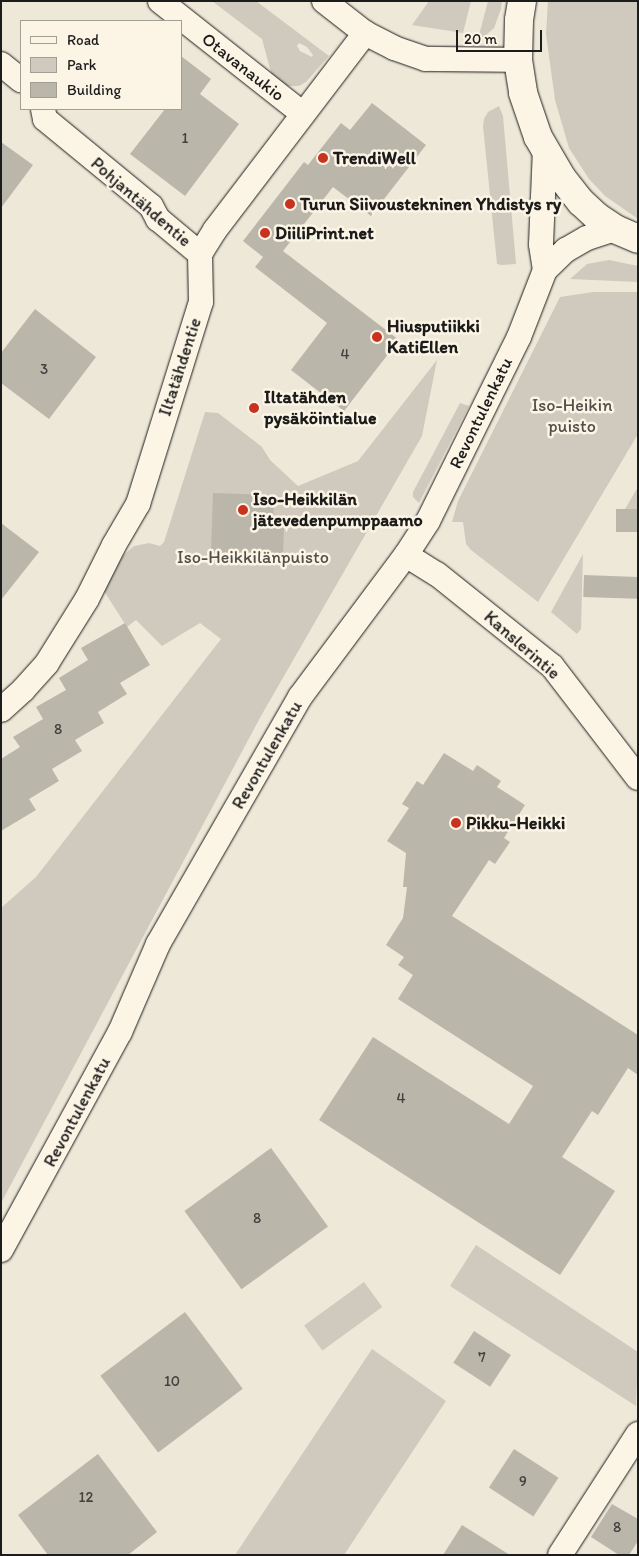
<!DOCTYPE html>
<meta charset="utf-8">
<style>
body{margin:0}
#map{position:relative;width:639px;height:1556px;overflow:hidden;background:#eee8d9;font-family:Itim,sans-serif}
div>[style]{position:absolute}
.green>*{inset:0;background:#cfcabd;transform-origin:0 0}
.building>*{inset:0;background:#bab6aa;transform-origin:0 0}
.roads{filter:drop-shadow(0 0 1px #1c1c1c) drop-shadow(0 0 1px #1c1c1c)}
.minor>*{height:24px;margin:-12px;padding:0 12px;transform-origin:12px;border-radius:12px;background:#fcf5e5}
.tertiary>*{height:28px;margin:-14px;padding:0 14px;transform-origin:14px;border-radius:14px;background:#fcf5e5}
.dots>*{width:14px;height:14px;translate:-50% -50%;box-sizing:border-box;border:2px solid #fcf5e5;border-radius:50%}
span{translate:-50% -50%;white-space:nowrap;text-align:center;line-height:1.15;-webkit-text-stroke:5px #fcf5e5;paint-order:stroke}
.number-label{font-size:15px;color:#444240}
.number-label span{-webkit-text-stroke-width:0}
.street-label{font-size:18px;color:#1c1c1c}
.poi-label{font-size:18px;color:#1c1c1c;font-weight:700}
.left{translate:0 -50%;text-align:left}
.park-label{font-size:18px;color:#52504c}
.frame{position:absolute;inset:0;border:2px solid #1c1c1c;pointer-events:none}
.legend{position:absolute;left:20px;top:20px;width:162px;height:90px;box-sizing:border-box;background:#fcf5e5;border:1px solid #a29e95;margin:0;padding:6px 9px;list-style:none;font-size:15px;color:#1c1c1c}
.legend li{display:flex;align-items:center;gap:10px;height:25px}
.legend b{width:25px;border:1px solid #a29e95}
.scale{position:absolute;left:456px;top:30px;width:86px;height:22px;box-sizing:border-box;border:2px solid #1c1c1c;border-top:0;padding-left:6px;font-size:15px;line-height:18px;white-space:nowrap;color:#1c1c1c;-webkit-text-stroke:4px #fcf5e5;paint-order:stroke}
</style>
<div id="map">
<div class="green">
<div style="clip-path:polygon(evenodd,212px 1px,256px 1px,329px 56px,306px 82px,299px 86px,287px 86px,272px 76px,262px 39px,212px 1px,299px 43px,307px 47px,313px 55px,312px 57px,300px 51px,297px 46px,299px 43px)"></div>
<div style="clip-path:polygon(429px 1px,471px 1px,463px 33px,412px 25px)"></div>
<div style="clip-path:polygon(488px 1px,502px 1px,501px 9px,494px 28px,485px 36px,478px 39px)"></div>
<div style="clip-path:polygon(548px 1px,638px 1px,638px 219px,605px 196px,589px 179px,569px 148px,555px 100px,546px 34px)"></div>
<div style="clip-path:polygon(499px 106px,503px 116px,516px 264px,501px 265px,497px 264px,483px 126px,484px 119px,488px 112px)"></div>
<div style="clip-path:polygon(609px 260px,638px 266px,638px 282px,570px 279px,587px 264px)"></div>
<div style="clip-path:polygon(593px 292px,638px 292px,638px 434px,538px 602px,471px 550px,466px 544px,463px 522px,452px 522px,458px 501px,560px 297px)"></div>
<div style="clip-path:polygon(437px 360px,422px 436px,261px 716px,1px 1203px,1px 908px,36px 877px,221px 639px,200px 623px,162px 646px,136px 620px,127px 627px,104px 591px,118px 560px,134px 546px,149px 543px,160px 546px,164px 542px,205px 412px,218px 413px,262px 447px,270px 460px,298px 486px,358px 461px)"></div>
<div style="clip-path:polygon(460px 403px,469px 406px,419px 503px,413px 497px,413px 492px)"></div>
<div style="clip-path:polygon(638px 487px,638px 509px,625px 509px)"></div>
<div style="clip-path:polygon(583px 554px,581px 629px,577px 634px,551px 612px)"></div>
<div style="clip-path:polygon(476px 1245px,638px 1352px,636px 1406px,450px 1286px)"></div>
<div style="left:364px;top:1282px;width:31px;height:74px;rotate:54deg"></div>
<div style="clip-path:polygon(372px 1349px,446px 1401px,344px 1555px,235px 1555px)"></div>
</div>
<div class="building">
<div style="clip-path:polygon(181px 56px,211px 79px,200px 94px,239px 124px,185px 196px,130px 154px,165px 109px,181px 109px)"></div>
<div style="clip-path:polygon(372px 103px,426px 145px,371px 216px,333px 187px,283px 251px,399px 340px,344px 411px,291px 370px,327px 323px,255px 267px,263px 257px,243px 241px,304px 162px,308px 165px,341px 123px,350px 130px)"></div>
<div style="clip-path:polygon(1px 142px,33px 165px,1px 208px)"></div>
<div style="clip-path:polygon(35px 309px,96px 357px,49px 419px,1px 383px,1px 353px)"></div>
<div style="clip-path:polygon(213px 493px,274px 495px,273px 524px,284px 524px,283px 555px,211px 552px)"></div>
<div style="left:616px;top:509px;width:22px;height:23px"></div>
<div style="clip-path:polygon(1px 523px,39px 552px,1px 600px)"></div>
<div style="left:584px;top:575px;width:54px;height:22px;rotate:2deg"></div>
<div style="clip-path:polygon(125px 623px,150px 665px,120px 683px,127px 694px,98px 712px,104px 723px,75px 740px,82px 751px,52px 769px,59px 781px,29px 799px,36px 810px,1px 831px,1px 759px,20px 747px,13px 737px,43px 719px,36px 707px,66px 690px,59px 678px,88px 660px,81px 648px)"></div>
<div style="clip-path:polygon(444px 753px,473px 771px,477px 765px,501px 781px,497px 787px,525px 805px,504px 838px,510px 842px,495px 864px,489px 860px,452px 916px,638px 1035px,638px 1075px,628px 1068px,598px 1115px,592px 1111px,562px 1157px,615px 1191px,560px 1275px,319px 1120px,373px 1037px,509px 1124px,533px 1086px,398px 999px,413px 975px,398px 965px,404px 957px,386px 945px,403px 918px,407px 887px,403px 887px,406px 853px,387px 841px,409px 808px,402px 804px,417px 781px,423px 785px)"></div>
<div style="left:271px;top:1148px;width:97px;height:107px;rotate:54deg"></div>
<div style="left:185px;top:1312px;width:96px;height:106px;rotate:53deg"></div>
<div style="left:474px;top:1331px;width:44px;height:38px;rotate:33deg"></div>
<div style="left:514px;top:1449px;width:53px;height:46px;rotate:33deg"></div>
<div style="clip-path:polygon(98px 1454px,157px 1532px,128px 1555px,48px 1555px,18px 1515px)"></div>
<div style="clip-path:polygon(612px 1504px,638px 1519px,638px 1541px,629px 1555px,619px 1555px,591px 1537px)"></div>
<div style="clip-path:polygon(462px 1525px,510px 1555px,443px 1555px)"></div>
</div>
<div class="roads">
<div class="minor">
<div style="left:160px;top:1px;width:182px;rotate:38.3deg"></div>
<div style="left:324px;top:1px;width:52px;rotate:38deg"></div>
<div style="left:365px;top:33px;width:33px;rotate:27deg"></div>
<div style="left:394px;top:48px;width:34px;rotate:19deg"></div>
<div style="left:426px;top:59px;width:92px;rotate:0.6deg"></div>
<div style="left:1px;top:64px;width:26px;rotate:39deg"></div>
<div style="left:43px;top:109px;width:10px;rotate:79deg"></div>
<div style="left:45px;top:119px;width:137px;rotate:39.4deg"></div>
<div style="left:151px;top:206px;width:15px;rotate:62deg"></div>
<div style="left:158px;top:219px;width:55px;rotate:39.8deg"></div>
<div style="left:545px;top:270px;width:29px;rotate:-44deg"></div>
<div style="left:566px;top:250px;width:24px;rotate:-30deg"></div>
<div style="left:587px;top:238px;width:29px;rotate:-18deg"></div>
<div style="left:406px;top:555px;width:36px;rotate:32deg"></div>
<div style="left:437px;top:574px;width:147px;rotate:38.7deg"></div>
<div style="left:552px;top:666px;width:141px;rotate:52.5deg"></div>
<div style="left:1px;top:710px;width:30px;rotate:-42deg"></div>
<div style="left:23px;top:690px;width:36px;rotate:-48deg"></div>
<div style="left:47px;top:663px;width:75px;rotate:-58deg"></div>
<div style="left:87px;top:599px;width:60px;rotate:-63.4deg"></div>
<div style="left:114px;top:545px;width:48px;rotate:-59.7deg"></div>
<div style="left:138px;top:504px;width:212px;rotate:-72.7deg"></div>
<div style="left:201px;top:302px;width:48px;rotate:-91.2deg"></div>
<div style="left:200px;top:254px;width:28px;rotate:-58deg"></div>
<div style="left:215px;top:230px;width:248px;rotate:-52.7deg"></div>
<div style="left:1px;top:1250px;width:248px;rotate:-61.4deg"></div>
<div style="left:120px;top:1032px;width:96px;rotate:-66.6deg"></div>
<div style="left:158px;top:944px;width:285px;rotate:-60.1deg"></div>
<div style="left:300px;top:697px;width:177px;rotate:-53.3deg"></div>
<div style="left:406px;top:555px;width:40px;rotate:-57.1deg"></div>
<div style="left:428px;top:521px;width:205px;rotate:-63.7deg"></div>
<div style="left:519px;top:337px;width:72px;rotate:-68.8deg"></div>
<div style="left:545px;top:270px;width:26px;rotate:-99deg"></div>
<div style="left:541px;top:244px;width:94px;rotate:-87.6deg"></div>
<div style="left:560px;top:1555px;width:144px;rotate:-57.2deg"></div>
</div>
<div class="tertiary">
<div style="left:522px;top:1px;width:19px;rotate:99deg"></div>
<div style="left:519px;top:20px;width:40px;rotate:91.4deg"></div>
<div style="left:518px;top:60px;width:33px;rotate:81deg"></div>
<div style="left:523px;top:93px;width:46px;rotate:71.2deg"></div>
<div style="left:538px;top:137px;width:48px;rotate:59.7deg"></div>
<div style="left:562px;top:178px;width:31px;rotate:52deg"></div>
<div style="left:581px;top:202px;width:21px;rotate:43deg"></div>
<div style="left:596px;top:216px;width:23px;rotate:34deg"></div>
<div style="left:615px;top:229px;width:25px;rotate:23deg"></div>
</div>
</div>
<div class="dots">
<div style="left:323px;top:158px;background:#c8321e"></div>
<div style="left:290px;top:204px;background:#c8321e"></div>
<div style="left:265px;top:233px;background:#c8321e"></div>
<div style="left:377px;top:337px;background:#c8321e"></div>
<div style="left:254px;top:408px;background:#c8321e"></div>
<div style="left:243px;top:510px;background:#c8321e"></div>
<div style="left:456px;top:823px;background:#c8321e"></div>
</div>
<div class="number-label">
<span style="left:185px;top:139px">1</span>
<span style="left:345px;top:355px">4</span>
<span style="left:44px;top:370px">3</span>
<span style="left:58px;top:730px">8</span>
<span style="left:401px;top:1099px">4</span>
<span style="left:257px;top:1219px">8</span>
<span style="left:482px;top:1358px">7</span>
<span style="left:172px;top:1382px">10</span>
<span style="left:523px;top:1482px">9</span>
<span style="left:86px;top:1498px">12</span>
<span style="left:617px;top:1528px">8</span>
</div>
<div class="street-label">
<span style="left:243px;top:67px;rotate:38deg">Otavanaukio</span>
<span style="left:141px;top:202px;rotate:41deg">Pohjantähdentie</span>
<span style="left:180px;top:367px;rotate:-72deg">Iltatähdentie</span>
<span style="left:481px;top:413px;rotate:-64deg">Revontulenkatu</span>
<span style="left:522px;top:645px;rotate:41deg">Kanslerintie</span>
<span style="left:267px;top:755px;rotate:-60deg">Revontulenkatu</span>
<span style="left:77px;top:1112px;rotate:-62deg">Revontulenkatu</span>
</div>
<div class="poi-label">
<span class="left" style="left:333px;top:158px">TrendiWell</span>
<span class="left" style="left:300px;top:204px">Turun Siivoustekninen Yhdistys ry</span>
<span class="left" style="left:275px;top:233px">DiiliPrint.net</span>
<span class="left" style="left:387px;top:337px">Hiusputiikki<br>KatiEllen</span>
<span class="left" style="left:264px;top:408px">Iltatähden<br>pysäköintialue</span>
<span class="left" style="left:253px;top:510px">Iso-Heikkilän<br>jätevedenpumppaamo</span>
<span class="left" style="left:466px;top:823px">Pikku-Heikki</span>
</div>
<div class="park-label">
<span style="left:572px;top:416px">Iso-Heikin<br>puisto</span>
<span style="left:253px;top:557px">Iso-Heikkilänpuisto</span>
</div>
<div class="frame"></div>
<ul class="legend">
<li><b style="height:6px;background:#fcf5e5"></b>Road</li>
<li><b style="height:14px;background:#cfcabd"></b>Park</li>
<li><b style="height:14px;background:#bab6aa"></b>Building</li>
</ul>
<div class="scale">20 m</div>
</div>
